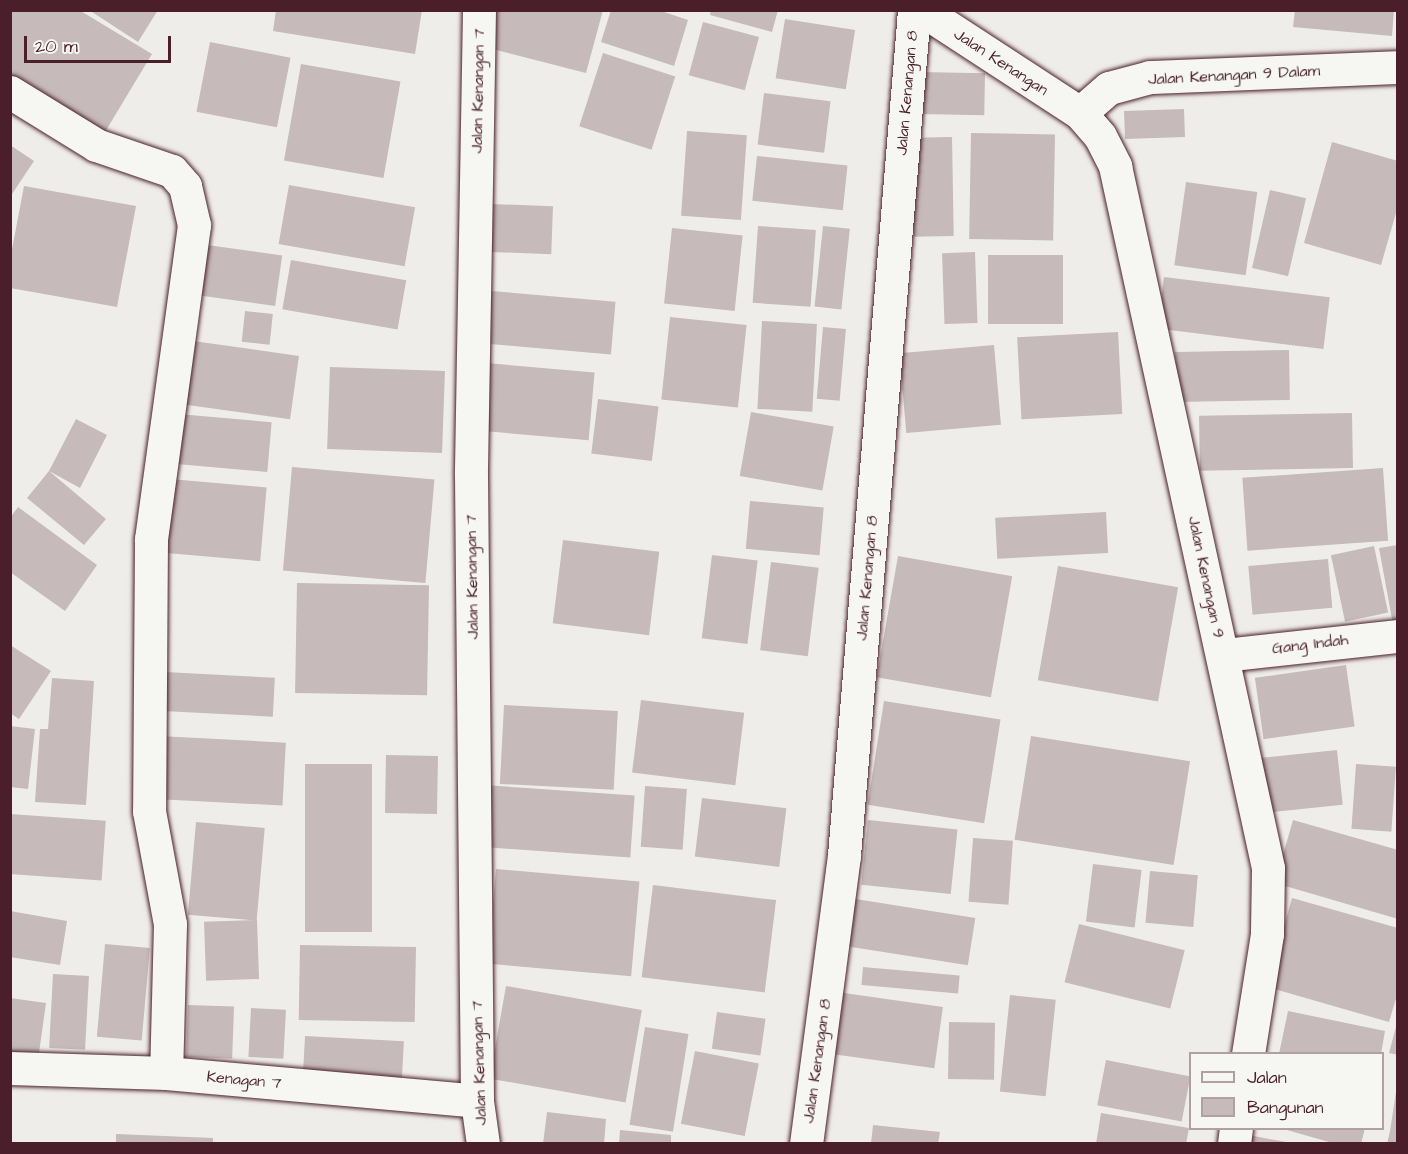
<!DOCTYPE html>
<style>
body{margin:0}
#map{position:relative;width:1408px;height:1154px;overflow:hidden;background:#efedea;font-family:"Architects Daughter",sans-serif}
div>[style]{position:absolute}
.building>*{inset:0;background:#c6babb;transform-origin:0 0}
.roads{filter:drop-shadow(0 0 2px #4a1f2b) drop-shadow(0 0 2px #4a1f2b)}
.street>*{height:33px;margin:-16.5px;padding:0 16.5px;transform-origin:16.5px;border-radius:16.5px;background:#f6f6f2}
span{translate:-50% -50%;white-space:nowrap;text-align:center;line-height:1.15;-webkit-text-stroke:4.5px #f6f6f2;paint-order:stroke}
.street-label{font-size:16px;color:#4a1f2b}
.frame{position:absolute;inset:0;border:12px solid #4a1f2b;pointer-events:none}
.legend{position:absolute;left:1189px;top:1052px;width:195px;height:78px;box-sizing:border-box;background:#f6f6f2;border:2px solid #b1a0a2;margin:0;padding:8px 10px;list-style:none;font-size:18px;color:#4a1f2b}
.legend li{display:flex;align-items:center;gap:12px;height:30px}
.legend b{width:30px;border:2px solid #b1a0a2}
.scale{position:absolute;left:24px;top:36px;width:147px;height:27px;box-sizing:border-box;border:3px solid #4a1f2b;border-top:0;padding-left:8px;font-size:18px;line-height:21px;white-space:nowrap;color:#4a1f2b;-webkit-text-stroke:4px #f6f6f2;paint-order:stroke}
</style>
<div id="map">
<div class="building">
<div style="clip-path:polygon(10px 10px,79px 10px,152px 54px,102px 137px,10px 82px)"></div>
<div style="clip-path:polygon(89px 10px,158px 10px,138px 42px)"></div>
<div style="clip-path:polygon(276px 10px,422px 10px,415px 54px,273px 31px)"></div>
<div style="clip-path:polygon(494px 10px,603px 10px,586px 73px,485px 47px)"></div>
<div style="clip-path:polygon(611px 10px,658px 10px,688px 20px,674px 66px,601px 42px)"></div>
<div style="clip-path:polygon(711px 10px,778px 10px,772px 32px,710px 15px)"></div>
<div style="clip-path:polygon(1295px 10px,1394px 10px,1392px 36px,1293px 27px)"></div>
<div style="left:785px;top:19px;width:71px;height:60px;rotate:9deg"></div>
<div style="left:703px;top:22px;width:58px;height:55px;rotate:15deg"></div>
<div style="left:210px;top:42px;width:82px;height:71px;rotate:11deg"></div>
<div style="left:603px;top:53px;width:76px;height:77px;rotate:18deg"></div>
<div style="left:301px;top:64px;width:101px;height:98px;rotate:10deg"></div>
<div style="left:919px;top:72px;width:66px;height:42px;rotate:1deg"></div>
<div style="left:764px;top:93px;width:67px;height:52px;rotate:7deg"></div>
<div style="left:1184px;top:109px;width:28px;height:60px;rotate:88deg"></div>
<div style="left:687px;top:131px;width:60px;height:85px;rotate:4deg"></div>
<div style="left:971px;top:133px;width:84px;height:106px;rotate:1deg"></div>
<div style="left:952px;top:137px;width:99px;height:40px;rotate:89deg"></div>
<div style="clip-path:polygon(1332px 142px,1398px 161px,1398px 206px,1381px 265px,1304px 243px)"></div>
<div style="clip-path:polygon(10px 145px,34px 161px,10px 197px)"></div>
<div style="left:757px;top:156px;width:91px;height:45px;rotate:6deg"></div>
<div style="left:1186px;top:182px;width:72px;height:84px;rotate:8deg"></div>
<div style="left:289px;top:185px;width:128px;height:60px;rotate:10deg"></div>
<div style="clip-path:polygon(24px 186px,136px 206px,117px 307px,10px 288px,10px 260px)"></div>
<div style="left:1270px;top:190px;width:37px;height:80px;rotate:13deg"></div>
<div style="left:491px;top:204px;width:62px;height:48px;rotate:2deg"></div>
<div style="left:758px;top:226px;width:58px;height:77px;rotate:4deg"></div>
<div style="left:823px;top:226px;width:27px;height:81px;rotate:6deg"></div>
<div style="left:672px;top:228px;width:71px;height:76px;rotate:6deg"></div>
<div style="left:200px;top:244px;width:83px;height:51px;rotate:8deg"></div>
<div style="left:975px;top:252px;width:71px;height:33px;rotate:88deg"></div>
<div style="left:988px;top:255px;width:75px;height:69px"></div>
<div style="left:291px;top:260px;width:117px;height:50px;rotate:10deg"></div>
<div style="left:1164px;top:277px;width:167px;height:52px;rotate:7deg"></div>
<div style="left:492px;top:291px;width:124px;height:53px;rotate:5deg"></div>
<div style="left:245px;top:311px;width:28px;height:31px;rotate:6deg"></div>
<div style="left:670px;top:317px;width:77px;height:83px;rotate:6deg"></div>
<div style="left:762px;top:321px;width:55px;height:88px;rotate:3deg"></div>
<div style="left:823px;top:327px;width:23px;height:72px;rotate:5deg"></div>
<div style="left:1118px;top:332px;width:82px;height:101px;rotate:87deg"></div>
<div style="left:193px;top:341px;width:107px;height:64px;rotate:8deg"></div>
<div style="left:994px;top:345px;width:80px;height:95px;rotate:85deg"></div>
<div style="left:1289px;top:350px;width:50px;height:114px;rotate:89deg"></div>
<div style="left:486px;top:363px;width:109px;height:68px;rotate:5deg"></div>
<div style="left:330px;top:367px;width:115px;height:82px;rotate:2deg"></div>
<div style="left:598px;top:399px;width:61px;height:55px;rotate:7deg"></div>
<div style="left:751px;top:412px;width:84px;height:65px;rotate:10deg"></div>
<div style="left:1352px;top:413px;width:55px;height:153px;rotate:89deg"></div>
<div style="left:178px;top:414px;width:94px;height:50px;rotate:5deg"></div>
<div style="clip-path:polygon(76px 419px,107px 435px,80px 488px,49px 471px,106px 519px,84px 545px,27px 498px,49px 471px)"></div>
<div style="left:292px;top:467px;width:143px;height:104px;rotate:5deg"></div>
<div style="left:1383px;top:468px;width:73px;height:141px;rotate:86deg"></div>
<div style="left:170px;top:479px;width:97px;height:74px;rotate:5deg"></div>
<div style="left:750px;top:501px;width:74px;height:48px;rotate:5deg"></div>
<div style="clip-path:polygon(18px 507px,97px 565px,65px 611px,10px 572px,10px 518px)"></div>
<div style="left:1106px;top:512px;width:41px;height:111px;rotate:87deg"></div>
<div style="left:563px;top:540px;width:97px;height:84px;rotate:7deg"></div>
<div style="clip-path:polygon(1398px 545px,1398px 629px,1394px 630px,1379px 548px)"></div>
<div style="left:1374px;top:546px;width:68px;height:44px;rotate:78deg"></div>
<div style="left:712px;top:555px;width:46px;height:84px;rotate:7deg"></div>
<div style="left:898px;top:556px;width:116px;height:123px;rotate:10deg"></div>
<div style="left:1328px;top:559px;width:49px;height:80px;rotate:85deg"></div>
<div style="left:771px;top:562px;width:48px;height:89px;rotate:7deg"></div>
<div style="left:1058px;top:566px;width:122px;height:116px;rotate:10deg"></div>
<div style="left:297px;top:583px;width:132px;height:110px;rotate:1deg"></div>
<div style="clip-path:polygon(10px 645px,51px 671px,19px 719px,10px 713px)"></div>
<div style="left:1346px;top:665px;width:62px;height:92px;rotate:82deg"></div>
<div style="left:165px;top:672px;width:110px;height:39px;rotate:3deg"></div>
<div style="clip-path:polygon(52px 678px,94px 681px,86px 805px,35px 802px,40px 729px,48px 729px)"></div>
<div style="left:641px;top:700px;width:104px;height:73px;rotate:7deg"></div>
<div style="left:884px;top:701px;width:118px;height:105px;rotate:9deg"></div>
<div style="left:504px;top:705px;width:114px;height:79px;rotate:3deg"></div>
<div style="clip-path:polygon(10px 726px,35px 729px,28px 789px,10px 787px)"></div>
<div style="left:159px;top:736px;width:127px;height:63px;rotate:3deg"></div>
<div style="left:1031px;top:736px;width:161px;height:105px;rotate:9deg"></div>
<div style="left:1337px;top:750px;width:55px;height:79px;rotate:84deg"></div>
<div style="left:386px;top:755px;width:52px;height:58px;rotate:1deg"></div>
<div style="left:305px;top:764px;width:67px;height:168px"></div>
<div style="left:1356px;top:764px;width:40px;height:65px;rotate:4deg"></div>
<div style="left:484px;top:785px;width:151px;height:62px;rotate:4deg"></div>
<div style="left:645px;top:786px;width:42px;height:61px;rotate:4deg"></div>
<div style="left:702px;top:798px;width:85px;height:59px;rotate:7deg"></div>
<div style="left:10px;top:814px;width:96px;height:60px;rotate:4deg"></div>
<div style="left:868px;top:820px;width:90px;height:65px;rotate:6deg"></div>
<div style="clip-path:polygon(1293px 820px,1398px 850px,1398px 919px,1275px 883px)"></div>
<div style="left:196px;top:822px;width:69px;height:93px;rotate:5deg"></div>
<div style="left:973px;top:838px;width:40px;height:64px;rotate:4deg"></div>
<div style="left:1093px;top:864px;width:49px;height:58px;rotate:7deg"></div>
<div style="left:496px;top:869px;width:144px;height:95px;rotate:5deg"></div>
<div style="left:1150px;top:871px;width:48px;height:52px;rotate:5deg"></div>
<div style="left:653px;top:885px;width:124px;height:93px;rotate:7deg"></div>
<div style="left:843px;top:897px;width:134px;height:48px;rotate:9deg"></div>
<div style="clip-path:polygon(1292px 898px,1398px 928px,1398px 992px,1389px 1022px,1267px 987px)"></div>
<div style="clip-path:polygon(10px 911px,67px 921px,60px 965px,10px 957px)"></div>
<div style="left:257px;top:920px;width:59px;height:53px;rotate:88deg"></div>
<div style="left:1079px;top:924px;width:109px;height:60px;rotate:14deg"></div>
<div style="left:105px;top:944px;width:45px;height:93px;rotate:5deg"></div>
<div style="left:300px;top:945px;width:116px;height:75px;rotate:1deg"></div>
<div style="left:863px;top:967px;width:97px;height:18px;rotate:5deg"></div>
<div style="left:53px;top:974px;width:36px;height:74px;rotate:3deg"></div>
<div style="left:506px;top:986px;width:138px;height:94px;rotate:10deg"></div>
<div style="left:837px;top:992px;width:107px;height:62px;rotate:8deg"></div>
<div style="left:1010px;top:995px;width:46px;height:97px;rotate:6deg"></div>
<div style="clip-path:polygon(10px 998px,46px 1003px,37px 1067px,10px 1063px)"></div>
<div style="left:188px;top:1005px;width:46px;height:52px;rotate:2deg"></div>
<div style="left:251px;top:1008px;width:35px;height:49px;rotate:3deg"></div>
<div style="clip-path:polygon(1288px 1011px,1385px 1031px,1381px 1054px,1279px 1054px)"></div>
<div style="left:717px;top:1012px;width:49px;height:37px;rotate:8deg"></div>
<div style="clip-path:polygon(1398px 1019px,1398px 1055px,1389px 1053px)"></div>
<div style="left:949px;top:1022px;width:46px;height:57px;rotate:1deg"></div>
<div style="left:645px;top:1027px;width:44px;height:99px;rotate:9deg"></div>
<div style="left:305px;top:1036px;width:99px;height:45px;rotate:3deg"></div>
<div style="left:695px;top:1051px;width:65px;height:74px;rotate:11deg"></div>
<div style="left:1106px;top:1060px;width:86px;height:46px;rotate:11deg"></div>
<div style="clip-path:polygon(1396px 1092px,1398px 1144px,1387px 1144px,1390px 1131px)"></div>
<div style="clip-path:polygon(547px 1112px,606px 1119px,604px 1144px,543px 1144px)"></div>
<div style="clip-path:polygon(1101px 1113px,1189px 1128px,1186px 1144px,1096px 1144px)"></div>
<div style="clip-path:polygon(873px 1125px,940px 1132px,938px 1144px,871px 1144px)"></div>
<div style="clip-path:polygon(1280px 1128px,1365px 1128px,1361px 1144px,1336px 1144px)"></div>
<div style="clip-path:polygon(620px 1130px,671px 1135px,671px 1144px,619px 1144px)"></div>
<div style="clip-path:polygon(116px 1134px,213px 1138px,213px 1144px,116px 1144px)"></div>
<div style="clip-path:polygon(1243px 1134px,1286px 1142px,1286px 1144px,1241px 1144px)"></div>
</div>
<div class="roads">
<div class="street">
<div style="left:479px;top:10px;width:465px;rotate:91deg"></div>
<div style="left:471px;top:475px;width:626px;rotate:89.45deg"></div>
<div style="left:477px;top:1101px;width:43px;rotate:82.1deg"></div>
<div style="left:922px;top:10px;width:189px;rotate:33.1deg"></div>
<div style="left:1080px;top:113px;width:30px;rotate:49deg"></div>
<div style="left:1100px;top:136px;width:34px;rotate:63deg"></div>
<div style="left:1115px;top:166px;width:718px;rotate:77.7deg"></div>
<div style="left:1268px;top:868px;width:66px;rotate:90.9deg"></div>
<div style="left:1267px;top:934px;width:121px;rotate:99deg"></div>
<div style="left:10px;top:92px;width:101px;rotate:31.6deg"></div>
<div style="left:96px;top:145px;width:80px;rotate:18.9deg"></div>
<div style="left:172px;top:171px;width:20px;rotate:49deg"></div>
<div style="left:185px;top:186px;width:40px;rotate:77deg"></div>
<div style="left:194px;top:225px;width:317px;rotate:97.8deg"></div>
<div style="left:151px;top:539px;width:272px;rotate:90.4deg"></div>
<div style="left:149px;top:811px;width:115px;rotate:79.5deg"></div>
<div style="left:170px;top:924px;width:149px;rotate:91.5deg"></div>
<div style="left:1080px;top:113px;width:38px;rotate:-41deg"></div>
<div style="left:1109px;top:88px;width:42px;rotate:-15deg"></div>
<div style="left:1150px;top:77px;width:248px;rotate:-2.3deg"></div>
<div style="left:1223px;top:655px;width:176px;rotate:-6.2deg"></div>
<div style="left:10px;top:1068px;width:156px;rotate:1.8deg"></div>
<div style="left:166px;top:1073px;width:312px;rotate:5.1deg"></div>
<div style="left:806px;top:1144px;width:291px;rotate:-82.5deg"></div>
<div style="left:844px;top:855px;width:848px;rotate:-85.26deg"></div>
<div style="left:1234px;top:1144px;width:16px;rotate:-83deg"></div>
</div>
</div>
<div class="street-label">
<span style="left:1001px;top:62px;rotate:33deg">Jalan Kenangan</span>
<span style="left:1234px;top:75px;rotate:-3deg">Jalan Kenangan 9 Dalam</span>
<span style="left:478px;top:91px;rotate:-89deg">Jalan Kenangan 7</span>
<span style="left:907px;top:93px;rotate:-85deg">Jalan Kenangan 8</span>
<span style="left:472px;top:577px;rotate:-91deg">Jalan Kenangan 7</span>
<span style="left:1206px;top:577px;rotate:78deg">Jalan Kenangan 9</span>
<span style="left:867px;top:578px;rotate:-85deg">Jalan Kenangan 8</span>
<span style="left:1310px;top:644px;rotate:-7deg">Gang Indah</span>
<span style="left:817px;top:1061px;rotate:-82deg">Jalan Kenangan 8</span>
<span style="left:479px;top:1063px;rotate:-92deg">Jalan Kenangan 7</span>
<span style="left:244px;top:1080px;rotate:5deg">Kenagan 7</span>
</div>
<div class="frame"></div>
<ul class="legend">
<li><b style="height:8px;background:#f6f6f2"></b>Jalan</li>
<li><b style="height:16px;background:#c6babb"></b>Bangunan</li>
</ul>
<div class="scale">20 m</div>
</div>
